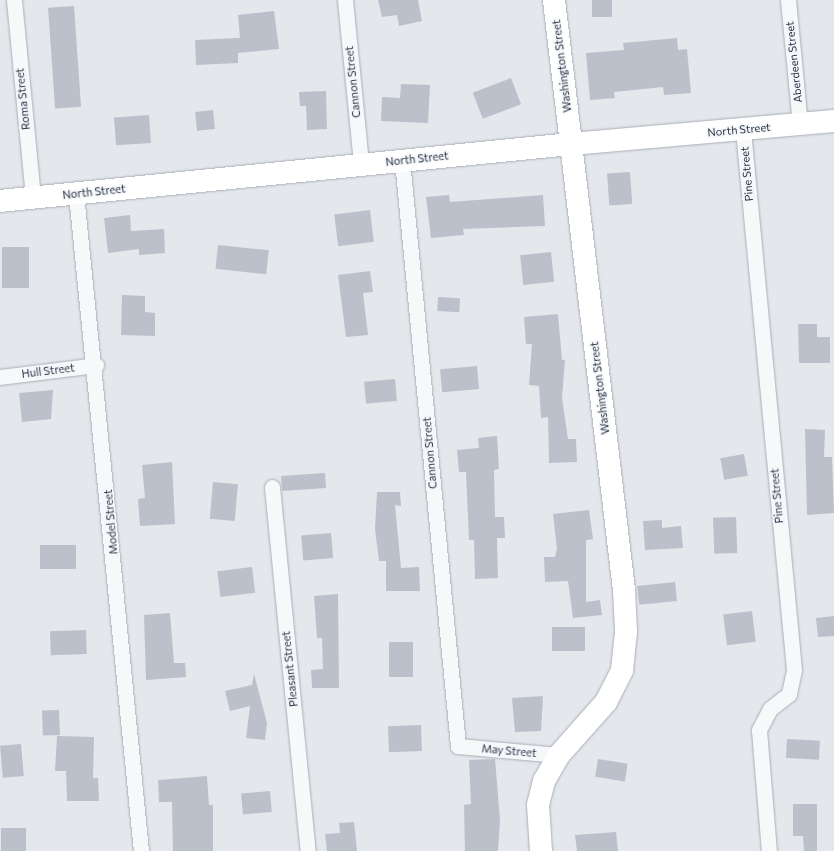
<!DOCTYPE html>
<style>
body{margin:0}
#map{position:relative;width:834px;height:851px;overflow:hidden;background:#e4e7ec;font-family:Commissioner,sans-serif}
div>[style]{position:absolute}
.building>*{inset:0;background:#bbc0ca;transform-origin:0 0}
.roads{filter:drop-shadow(0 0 1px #a9aeb7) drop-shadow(0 0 1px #a9aeb7)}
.street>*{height:15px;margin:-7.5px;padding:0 7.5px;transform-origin:7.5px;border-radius:7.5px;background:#f7f8fa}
.secondary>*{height:22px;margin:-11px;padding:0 11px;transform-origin:11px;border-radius:11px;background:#fff}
span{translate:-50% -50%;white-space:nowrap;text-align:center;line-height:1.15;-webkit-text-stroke:3px #f4f6f9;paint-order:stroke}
.street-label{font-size:11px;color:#2b3445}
</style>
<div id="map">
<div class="building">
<div style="clip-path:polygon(378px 0,418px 0,422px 21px,399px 26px,397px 15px,382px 17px)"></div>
<div style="left:592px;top:0;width:20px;height:17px"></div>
<div style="left:74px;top:6px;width:101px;height:26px;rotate:86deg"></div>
<div style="clip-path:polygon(274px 11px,279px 49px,238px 53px,238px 63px,196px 65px,195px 40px,240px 38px,238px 15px)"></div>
<div style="clip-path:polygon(677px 38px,678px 50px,687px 49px,691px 93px,664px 95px,663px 87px,614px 92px,615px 98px,590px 100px,586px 53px,624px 50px,623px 43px)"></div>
<div style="left:511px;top:78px;width:28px;height:41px;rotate:69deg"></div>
<div style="clip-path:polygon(401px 84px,430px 85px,428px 123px,381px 121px,382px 97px,400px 98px)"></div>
<div style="clip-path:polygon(326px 91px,327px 129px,307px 130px,306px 106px,300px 106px,299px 92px)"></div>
<div style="left:213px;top:110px;width:19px;height:18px;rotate:84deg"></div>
<div style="left:149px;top:115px;width:28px;height:35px;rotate:86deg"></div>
<div style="left:630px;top:172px;width:32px;height:23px;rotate:86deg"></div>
<div style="clip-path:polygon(449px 195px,450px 202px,543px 195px,545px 226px,463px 229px,464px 235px,431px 238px,426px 197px)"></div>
<div style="left:370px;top:210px;width:32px;height:36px;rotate:83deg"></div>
<div style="clip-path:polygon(130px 215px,131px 231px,164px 229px,165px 253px,139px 255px,139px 249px,108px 253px,104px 218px)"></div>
<div style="left:218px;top:245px;width:51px;height:24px;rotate:6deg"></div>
<div style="left:2px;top:247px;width:27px;height:41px"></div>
<div style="left:551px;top:252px;width:30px;height:31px;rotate:84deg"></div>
<div style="clip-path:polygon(370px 271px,373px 292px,363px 293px,368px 335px,346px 337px,338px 275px)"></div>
<div style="clip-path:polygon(122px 295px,145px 296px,145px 312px,155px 313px,155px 336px,121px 335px)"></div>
<div style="left:438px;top:297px;width:22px;height:14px;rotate:3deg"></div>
<div style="clip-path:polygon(558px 314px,562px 360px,565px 360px,562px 398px,568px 439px,576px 439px,577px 462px,549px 463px,548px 417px,541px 418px,539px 386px,529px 385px,532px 344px,526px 344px,524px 317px)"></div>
<div style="clip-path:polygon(798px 324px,817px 324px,817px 337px,830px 337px,830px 363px,799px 363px)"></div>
<div style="left:477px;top:366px;width:23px;height:37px;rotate:85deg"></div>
<div style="left:395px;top:379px;width:22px;height:31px;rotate:85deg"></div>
<div style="clip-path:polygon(53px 390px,51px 419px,22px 422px,19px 393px)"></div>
<div style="clip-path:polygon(805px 429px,825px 430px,824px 457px,832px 457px,834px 513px,807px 515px)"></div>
<div style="clip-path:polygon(497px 436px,499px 469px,494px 470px,495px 517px,504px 517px,505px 538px,497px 538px,498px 578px,475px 579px,474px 540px,469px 540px,466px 472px,459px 472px,457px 450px,479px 448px,478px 438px)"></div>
<div style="left:744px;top:454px;width:22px;height:24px;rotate:80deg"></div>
<div style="clip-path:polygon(172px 462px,175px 524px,140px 526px,138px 499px,145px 498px,142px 465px)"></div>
<div style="left:325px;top:473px;width:15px;height:44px;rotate:86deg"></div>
<div style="left:213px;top:482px;width:25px;height:37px;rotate:5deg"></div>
<div style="clip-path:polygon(377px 492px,400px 492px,401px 506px,395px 505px,401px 568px,419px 567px,420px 591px,386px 591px,386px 561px,379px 561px,375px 529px)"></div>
<div style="clip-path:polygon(589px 510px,593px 539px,586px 540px,586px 602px,600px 600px,602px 615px,573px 618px,568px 581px,545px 582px,544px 557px,555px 557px,557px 549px,553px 514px)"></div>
<div style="left:736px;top:517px;width:36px;height:23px;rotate:88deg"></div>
<div style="clip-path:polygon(662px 520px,662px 528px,681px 526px,683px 548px,645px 550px,643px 521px)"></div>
<div style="left:331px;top:533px;width:25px;height:30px;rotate:85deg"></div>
<div style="left:40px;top:545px;width:36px;height:24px"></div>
<div style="left:252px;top:567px;width:26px;height:35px;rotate:83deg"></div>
<div style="left:675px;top:582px;width:19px;height:38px;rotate:84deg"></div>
<div style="clip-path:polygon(338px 594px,339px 688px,312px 688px,311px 670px,323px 669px,322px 638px,317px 638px,314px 596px)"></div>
<div style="left:752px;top:611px;width:31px;height:29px;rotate:83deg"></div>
<div style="clip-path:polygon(170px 613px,174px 663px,185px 663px,186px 677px,146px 680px,144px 615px)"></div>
<div style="clip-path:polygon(834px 616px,834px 636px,818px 637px,816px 618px)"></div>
<div style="left:552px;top:627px;width:33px;height:24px"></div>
<div style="left:86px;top:630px;width:24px;height:36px;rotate:88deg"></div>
<div style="left:389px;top:642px;width:24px;height:35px"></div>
<div style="clip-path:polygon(254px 674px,267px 723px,265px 740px,246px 738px,250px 706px,230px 711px,225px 691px,252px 685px)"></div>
<div style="clip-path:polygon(543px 696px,541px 731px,515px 732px,512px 698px)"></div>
<div style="left:59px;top:710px;width:25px;height:17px;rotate:88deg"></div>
<div style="left:421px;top:725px;width:26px;height:33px;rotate:88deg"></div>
<div style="clip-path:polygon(57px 736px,94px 737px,93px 778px,98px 778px,99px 801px,67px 801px,66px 771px,55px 771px)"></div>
<div style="left:787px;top:739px;width:33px;height:19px;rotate:3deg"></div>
<div style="left:21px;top:744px;width:32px;height:21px;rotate:85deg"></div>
<div style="clip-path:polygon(495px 759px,500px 820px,498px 851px,465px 851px,464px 805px,471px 804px,469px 760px)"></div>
<div style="left:598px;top:759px;width:30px;height:18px;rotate:9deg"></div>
<div style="clip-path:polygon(207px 776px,209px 805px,213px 805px,213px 851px,173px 851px,172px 802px,159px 802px,158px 780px)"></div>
<div style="left:270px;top:791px;width:21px;height:29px;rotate:85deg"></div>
<div style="clip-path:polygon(793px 804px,817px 804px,817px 851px,804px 851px,803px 836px,793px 836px)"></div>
<div style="clip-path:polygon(354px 822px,357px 851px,327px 851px,325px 834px,340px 833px,339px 823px)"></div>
<div style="left:1px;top:828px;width:25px;height:23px"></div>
<div style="clip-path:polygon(616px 832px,618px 851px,577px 851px,575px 835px)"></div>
</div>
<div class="roads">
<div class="street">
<div style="left:14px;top:0;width:199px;rotate:84.5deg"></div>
<div style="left:345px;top:0;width:165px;rotate:84.4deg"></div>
<div style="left:788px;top:0;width:126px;rotate:84.5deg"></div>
<div style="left:743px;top:130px;width:542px;rotate:84.6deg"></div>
<div style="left:794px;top:670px;width:25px;rotate:102deg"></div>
<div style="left:789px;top:694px;width:24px;rotate:142deg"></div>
<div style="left:770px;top:709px;width:24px;rotate:118deg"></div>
<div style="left:759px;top:730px;width:121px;rotate:85.3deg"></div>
<div style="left:402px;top:160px;width:589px;rotate:84.54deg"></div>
<div style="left:458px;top:746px;width:101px;rotate:5.1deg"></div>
<div style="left:76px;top:194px;width:660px;rotate:84.35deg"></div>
<div style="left:0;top:377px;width:97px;rotate:-7.1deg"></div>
<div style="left:272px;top:487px;width:366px;rotate:84.4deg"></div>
</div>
<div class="secondary">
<div style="left:0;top:201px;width:574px;rotate:-5.7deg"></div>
<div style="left:571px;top:144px;width:264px;rotate:-5deg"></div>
<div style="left:541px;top:851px;width:46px;rotate:-93.7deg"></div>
<div style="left:538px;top:805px;width:25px;rotate:-76deg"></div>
<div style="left:544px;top:781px;width:30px;rotate:-60deg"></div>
<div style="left:559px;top:755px;width:71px;rotate:-48.4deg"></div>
<div style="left:606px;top:702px;width:36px;rotate:-63deg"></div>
<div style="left:622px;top:670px;width:39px;rotate:-84deg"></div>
<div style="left:626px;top:631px;width:41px;rotate:-92.8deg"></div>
<div style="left:624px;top:590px;width:594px;rotate:-96.77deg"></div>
</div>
</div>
<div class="street-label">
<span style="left:794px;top:62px;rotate:-96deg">Aberdeen Street</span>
<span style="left:562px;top:66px;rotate:-97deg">Washington Street</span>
<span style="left:353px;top:82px;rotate:-96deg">Cannon Street</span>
<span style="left:23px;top:99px;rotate:-96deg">Roma Street</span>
<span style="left:739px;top:130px;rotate:-5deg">North Street</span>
<span style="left:417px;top:159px;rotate:-6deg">North Street</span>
<span style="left:747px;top:174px;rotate:-95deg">Pine Street</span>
<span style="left:94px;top:192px;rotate:-6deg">North Street</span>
<span style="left:48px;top:371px;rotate:-7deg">Hull Street</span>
<span style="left:600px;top:388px;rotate:-97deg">Washington Street</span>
<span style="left:430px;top:453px;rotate:-95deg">Cannon Street</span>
<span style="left:777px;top:496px;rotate:-95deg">Pine Street</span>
<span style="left:111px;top:522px;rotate:-95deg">Model Street</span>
<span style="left:290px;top:669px;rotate:-96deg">Pleasant Street</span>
<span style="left:509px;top:751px;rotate:5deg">May Street</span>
</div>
</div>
